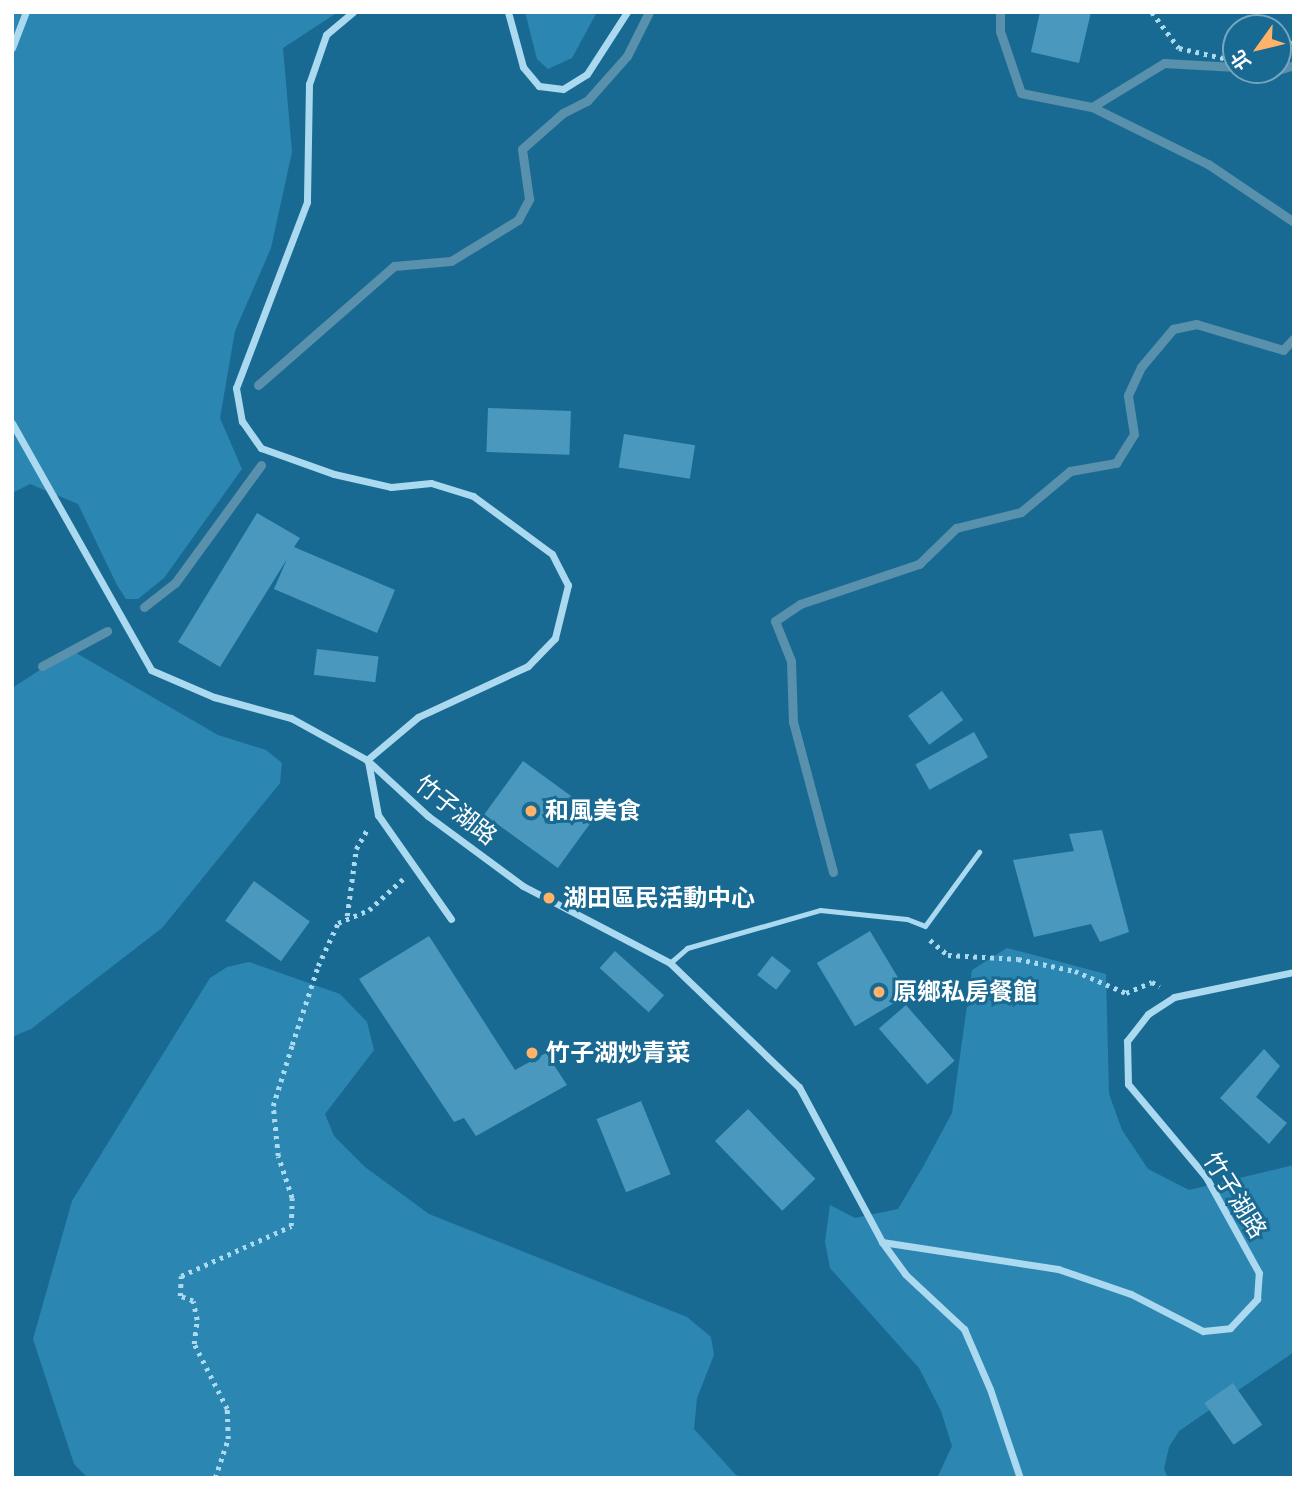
<!DOCTYPE html>
<meta charset="utf-8">
<style>
body{margin:0}
#map{position:relative;width:1306px;height:1490px;overflow:hidden;background:#196a93;font-family:Poppins,"Noto Sans TC",sans-serif}
div>[style]{position:absolute}
.green>*{inset:0;background:#2c86b2}
.stream>*{height:9px;margin:-4.5px;padding:0 4.5px;transform-origin:4.5px;border-radius:4.5px;background:#5990ac}
.building>*{inset:0;background:#4a98be;transform-origin:0 0}
.path>*{height:4.5px;margin-top:-2.25px;transform-origin:0;background:repeating-linear-gradient(90deg,#aad9f0 0 3.5px,transparent 0 8.5px)}
.lane>*{height:5px;margin:-2.5px;padding:0 2.5px;transform-origin:2.5px;border-radius:2.5px;background:#aad9f0}
.street>*{height:7px;margin:-3.5px;padding:0 3.5px;transform-origin:3.5px;border-radius:3.5px;background:#aad9f0}
.dots>*{width:19px;height:19px;translate:-50% -50%;box-sizing:border-box;border:4px solid #196a93;border-radius:50%}
span{translate:-50% -50%;white-space:nowrap;text-align:center;line-height:1.15;-webkit-text-stroke:6px #196a93;paint-order:stroke}
.street-label{font-size:24px;color:#fff}
.poi-label{font-size:24px;color:#fff;font-weight:700}
.left{translate:0 -50%;text-align:left}
.frame{position:absolute;inset:0;border:14px solid #fff;pointer-events:none}
.north{position:absolute;left:1222px;top:14px;width:70px;height:70px;box-sizing:border-box;background:#196a93;border:2px solid #75a6be;border-radius:50%;rotate:236deg;font-size:19px;font-weight:700;line-height:28px;text-align:center;color:#fff}
.north::after{content:'';display:block;margin:auto;width:24px;height:32px;background:#ffb268;clip-path:polygon(50% 0,100% 100%,50% 72%,0 100%)}
</style>
<div id="map">
<div class="green">
<div style="clip-path:polygon(12px 12px,338px 12px,283px 48px,292px 152px,271px 248px,235px 331px,220px 418px,242px 469px,164px 578px,138px 599px,126px 599px,117px 585px,78px 504px,30px 484px,12px 493px)"></div>
<div style="clip-path:polygon(525px 12px,597px 12px,572px 58px,548px 69px,537px 59px)"></div>
<div style="clip-path:polygon(71px 650px,218px 735px,266px 750px,282px 763px,280px 783px,162px 928px,31px 1029px,12px 1037px,12px 688px)"></div>
<div style="clip-path:polygon(1007px 948px,1106px 974px,1109px 1094px,1122px 1130px,1148px 1169px,1189px 1190px,1294px 1165px,1294px 1352px,1179px 1431px,1169px 1447px,1164px 1469px,1168px 1478px,937px 1478px,952px 1446px,941px 1411px,919px 1368px,830px 1268px,825px 1242px,830px 1205px,855px 1218px,898px 1209px,924px 1165px,952px 1113px,972px 970px)"></div>
<div style="clip-path:polygon(249px 962px,340px 994px,367px 1022px,374px 1050px,325px 1114px,334px 1136px,365px 1167px,429px 1214px,687px 1317px,711px 1337px,714px 1355px,697px 1398px,694px 1429px,736px 1475px,746px 1478px,88px 1478px,74px 1464px,33px 1339px,72px 1201px,210px 978px,227px 967px)"></div>
</div>
<div class="stream">
<div style="left:1000px;top:12px;width:19px;rotate:90deg"></div>
<div style="left:1000px;top:31px;width:65px;rotate:71.3deg"></div>
<div style="left:1021px;top:93px;width:72px;rotate:11.2deg"></div>
<div style="left:1092px;top:107px;width:129px;rotate:26.2deg"></div>
<div style="left:1208px;top:164px;width:104px;rotate:34deg"></div>
<div style="left:1278px;top:70px;width:17px;rotate:-17deg"></div>
<div style="left:1092px;top:107px;width:84px;rotate:-31.4deg"></div>
<div style="left:1164px;top:63px;width:72px;rotate:3.2deg"></div>
<div style="left:258px;top:385px;width:181px;rotate:-41.2deg"></div>
<div style="left:394px;top:266px;width:57px;rotate:-5deg"></div>
<div style="left:451px;top:261px;width:79px;rotate:-31.5deg"></div>
<div style="left:518px;top:220px;width:24px;rotate:-62deg"></div>
<div style="left:529px;top:199px;width:50px;rotate:-98deg"></div>
<div style="left:522px;top:149px;width:55px;rotate:-41.3deg"></div>
<div style="left:563px;top:113px;width:27px;rotate:-27deg"></div>
<div style="left:587px;top:101px;width:60px;rotate:-48.4deg"></div>
<div style="left:627px;top:56px;width:49px;rotate:-63.4deg"></div>
<div style="left:144px;top:607px;width:39px;rotate:-38deg"></div>
<div style="left:175px;top:583px;width:146px;rotate:-53.9deg"></div>
<div style="left:42px;top:666px;width:74px;rotate:-28.3deg"></div>
<div style="left:833px;top:872px;width:155px;rotate:-104.9deg"></div>
<div style="left:793px;top:722px;width:61px;rotate:-91.9deg"></div>
<div style="left:791px;top:661px;width:43px;rotate:-111.8deg"></div>
<div style="left:775px;top:621px;width:30px;rotate:-34deg"></div>
<div style="left:800px;top:604px;width:126px;rotate:-18.6deg"></div>
<div style="left:919px;top:564px;width:52px;rotate:-44.2deg"></div>
<div style="left:956px;top:528px;width:67px;rotate:-13.8deg"></div>
<div style="left:1021px;top:512px;width:64px;rotate:-39.9deg"></div>
<div style="left:1070px;top:471px;width:47px;rotate:-9.9deg"></div>
<div style="left:1116px;top:463px;width:34px;rotate:-58deg"></div>
<div style="left:1134px;top:434px;width:39px;rotate:-99deg"></div>
<div style="left:1128px;top:395px;width:31px;rotate:-65deg"></div>
<div style="left:1141px;top:367px;width:50px;rotate:-49.9deg"></div>
<div style="left:1173px;top:329px;width:24px;rotate:-12deg"></div>
<div style="left:1196px;top:324px;width:91px;rotate:16.6deg"></div>
<div style="left:1283px;top:350px;width:16px;rotate:-47deg"></div>
</div>
<div class="building">
<div style="clip-path:polygon(1040px 12px,1091px 12px,1079px 63px,1031px 52px)"></div>
<div style="left:488px;top:408px;width:83px;height:44px;rotate:2deg"></div>
<div style="left:624px;top:434px;width:72px;height:34px;rotate:9deg"></div>
<div style="clip-path:polygon(257px 513px,300px 538px,294px 547px,395px 590px,377px 633px,274px 589px,287px 559px,220px 667px,178px 642px)"></div>
<div style="left:317px;top:649px;width:62px;height:26px;rotate:7deg"></div>
<div style="left:942px;top:691px;width:36px;height:42px;rotate:54deg"></div>
<div style="left:974px;top:732px;width:29px;height:67px;rotate:61deg"></div>
<div style="left:523px;top:761px;width:91px;height:66px;rotate:36deg"></div>
<div style="clip-path:polygon(1102px 830px,1129px 932px,1100px 942px,1091px 924px,1034px 937px,1013px 860px,1074px 851px,1069px 834px)"></div>
<div style="left:254px;top:881px;width:69px;height:49px;rotate:36deg"></div>
<div style="left:870px;top:931px;width:74px;height:62px;rotate:59deg"></div>
<div style="clip-path:polygon(429px 936px,515px 1070px,546px 1053px,567px 1085px,476px 1136px,464px 1118px,454px 1122px,359px 979px)"></div>
<div style="left:615px;top:951px;width:66px;height:23px;rotate:42deg"></div>
<div style="left:772px;top:956px;width:24px;height:24px;rotate:38deg"></div>
<div style="left:906px;top:1005px;width:74px;height:36px;rotate:49deg"></div>
<div style="clip-path:polygon(1264px 1049px,1280px 1066px,1256px 1097px,1287px 1123px,1269px 1144px,1220px 1098px)"></div>
<div style="left:641px;top:1101px;width:79px;height:48px;rotate:68deg"></div>
<div style="left:748px;top:1109px;width:97px;height:46px;rotate:46deg"></div>
<div style="left:1233px;top:1383px;width:51px;height:35px;rotate:55deg"></div>
</div>
<div class="path">
<div style="left:1152px;top:12px;width:45px;rotate:53.1deg"></div>
<div style="left:1179px;top:48px;width:58px;rotate:12.8deg"></div>
<div style="left:1278px;top:56px;width:24px;rotate:-48deg"></div>
<div style="left:347px;top:916px;width:68px;rotate:-82.3deg"></div>
<div style="left:356px;top:849px;width:22px;rotate:-60deg"></div>
<div style="left:930px;top:940px;width:23px;rotate:40deg"></div>
<div style="left:948px;top:955px;width:70px;rotate:3.3deg"></div>
<div style="left:1018px;top:959px;width:58px;rotate:11.9deg"></div>
<div style="left:1075px;top:971px;width:56px;rotate:23.3deg"></div>
<div style="left:1126px;top:993px;width:28px;rotate:-23deg"></div>
<div style="left:1152px;top:982px;width:9px;rotate:32deg"></div>
<div style="left:215px;top:1478px;width:41px;rotate:-71.6deg"></div>
<div style="left:228px;top:1439px;width:30px;rotate:-92deg"></div>
<div style="left:227px;top:1409px;width:73px;rotate:-116.9deg"></div>
<div style="left:194px;top:1344px;width:24px;rotate:-83deg"></div>
<div style="left:197px;top:1320px;width:19px;rotate:-102deg"></div>
<div style="left:193px;top:1301px;width:14px;rotate:-159deg"></div>
<div style="left:180px;top:1296px;width:20px;rotate:-87deg"></div>
<div style="left:181px;top:1276px;width:121px;rotate:-24.4deg"></div>
<div style="left:291px;top:1226px;width:28px;rotate:-88deg"></div>
<div style="left:292px;top:1198px;width:44px;rotate:-108.4deg"></div>
<div style="left:278px;top:1156px;width:50px;rotate:-95.7deg"></div>
<div style="left:273px;top:1106px;width:64px;rotate:-72.7deg"></div>
<div style="left:292px;top:1045px;width:83px;rotate:-71.8deg"></div>
<div style="left:318px;top:966px;width:47px;rotate:-65.1deg"></div>
<div style="left:338px;top:923px;width:34px;rotate:-23deg"></div>
<div style="left:369px;top:910px;width:46px;rotate:-42.4deg"></div>
</div>
<div class="lane">
<div style="left:670px;top:963px;width:23px;rotate:-41deg"></div>
<div style="left:687px;top:948px;width:138px;rotate:-15.9deg"></div>
<div style="left:820px;top:910px;width:87px;rotate:5.9deg"></div>
<div style="left:907px;top:919px;width:19px;rotate:21deg"></div>
<div style="left:925px;top:926px;width:92px;rotate:-53.9deg"></div>
</div>
<div class="street">
<div style="left:353px;top:12px;width:35px;rotate:140deg"></div>
<div style="left:326px;top:35px;width:52px;rotate:109.1deg"></div>
<div style="left:309px;top:84px;width:118px;rotate:91deg"></div>
<div style="left:307px;top:202px;width:199px;rotate:110.9deg"></div>
<div style="left:236px;top:388px;width:34px;rotate:80deg"></div>
<div style="left:242px;top:421px;width:33px;rotate:55deg"></div>
<div style="left:261px;top:448px;width:77px;rotate:19.6deg"></div>
<div style="left:334px;top:474px;width:58px;rotate:12.8deg"></div>
<div style="left:391px;top:487px;width:40px;rotate:-5.7deg"></div>
<div style="left:431px;top:483px;width:44px;rotate:17.2deg"></div>
<div style="left:473px;top:496px;width:98px;rotate:36.3deg"></div>
<div style="left:552px;top:554px;width:35px;rotate:63deg"></div>
<div style="left:568px;top:585px;width:55px;rotate:103.8deg"></div>
<div style="left:555px;top:638px;width:39px;rotate:134deg"></div>
<div style="left:528px;top:666px;width:121px;rotate:155.1deg"></div>
<div style="left:418px;top:717px;width:67px;rotate:139.9deg"></div>
<div style="left:508px;top:12px;width:57px;rotate:74.7deg"></div>
<div style="left:523px;top:67px;width:25px;rotate:50deg"></div>
<div style="left:539px;top:86px;width:24px;rotate:7deg"></div>
<div style="left:563px;top:89px;width:28px;rotate:-32deg"></div>
<div style="left:587px;top:74px;width:74px;rotate:-57.2deg"></div>
<div style="left:12px;top:48px;width:39px;rotate:-69deg"></div>
<div style="left:12px;top:423px;width:283px;rotate:60.6deg"></div>
<div style="left:151px;top:670px;width:69px;rotate:23.2deg"></div>
<div style="left:214px;top:697px;width:80px;rotate:15.3deg"></div>
<div style="left:291px;top:718px;width:87px;rotate:28.9deg"></div>
<div style="left:367px;top:760px;width:83px;rotate:42.6deg"></div>
<div style="left:428px;top:816px;width:118px;rotate:36.4deg"></div>
<div style="left:523px;top:886px;width:166px;rotate:27.6deg"></div>
<div style="left:670px;top:963px;width:179px;rotate:43.9deg"></div>
<div style="left:799px;top:1087px;width:176px;rotate:61.8deg"></div>
<div style="left:882px;top:1242px;width:39px;rotate:54deg"></div>
<div style="left:905px;top:1274px;width:81px;rotate:43deg"></div>
<div style="left:964px;top:1329px;width:65px;rotate:66.6deg"></div>
<div style="left:990px;top:1389px;width:94px;rotate:71.4deg"></div>
<div style="left:368px;top:761px;width:55px;rotate:79.5deg"></div>
<div style="left:378px;top:815px;width:127px;rotate:54.9deg"></div>
<div style="left:882px;top:1242px;width:178px;rotate:8.7deg"></div>
<div style="left:1058px;top:1269px;width:77px;rotate:18.9deg"></div>
<div style="left:1131px;top:1294px;width:81px;rotate:27.2deg"></div>
<div style="left:1203px;top:1331px;width:27px;rotate:-6deg"></div>
<div style="left:1230px;top:1328px;width:40px;rotate:-47deg"></div>
<div style="left:1257px;top:1299px;width:26px;rotate:-86deg"></div>
<div style="left:1259px;top:1273px;width:110px;rotate:-118.9deg"></div>
<div style="left:1206px;top:1177px;width:121px;rotate:-130deg"></div>
<div style="left:1128px;top:1084px;width:43px;rotate:-91.3deg"></div>
<div style="left:1127px;top:1041px;width:34px;rotate:-52deg"></div>
<div style="left:1148px;top:1014px;width:31px;rotate:-33deg"></div>
<div style="left:1174px;top:997px;width:123px;rotate:-11.8deg"></div>
</div>
<div class="dots">
<div style="left:531px;top:811px;background:#ffb268"></div>
<div style="left:549px;top:898px;background:#ffb268"></div>
<div style="left:879px;top:992px;background:#ffb268"></div>
<div style="left:532px;top:1053px;background:#ffb268"></div>
</div>
<div class="street-label">
<span style="left:456px;top:810px;rotate:38deg">竹子湖路</span>
<span style="left:1235px;top:1195px;rotate:58deg">竹子湖路</span>
</div>
<div class="poi-label">
<span class="left" style="left:545px;top:811px">和風美食</span>
<span class="left" style="left:563px;top:898px">湖田區民活動中心</span>
<span class="left" style="left:893px;top:992px">原鄉私房餐館</span>
<span class="left" style="left:546px;top:1053px">竹子湖炒青菜</span>
</div>
<div class="frame"></div>
<div class="north">北</div>
</div>
